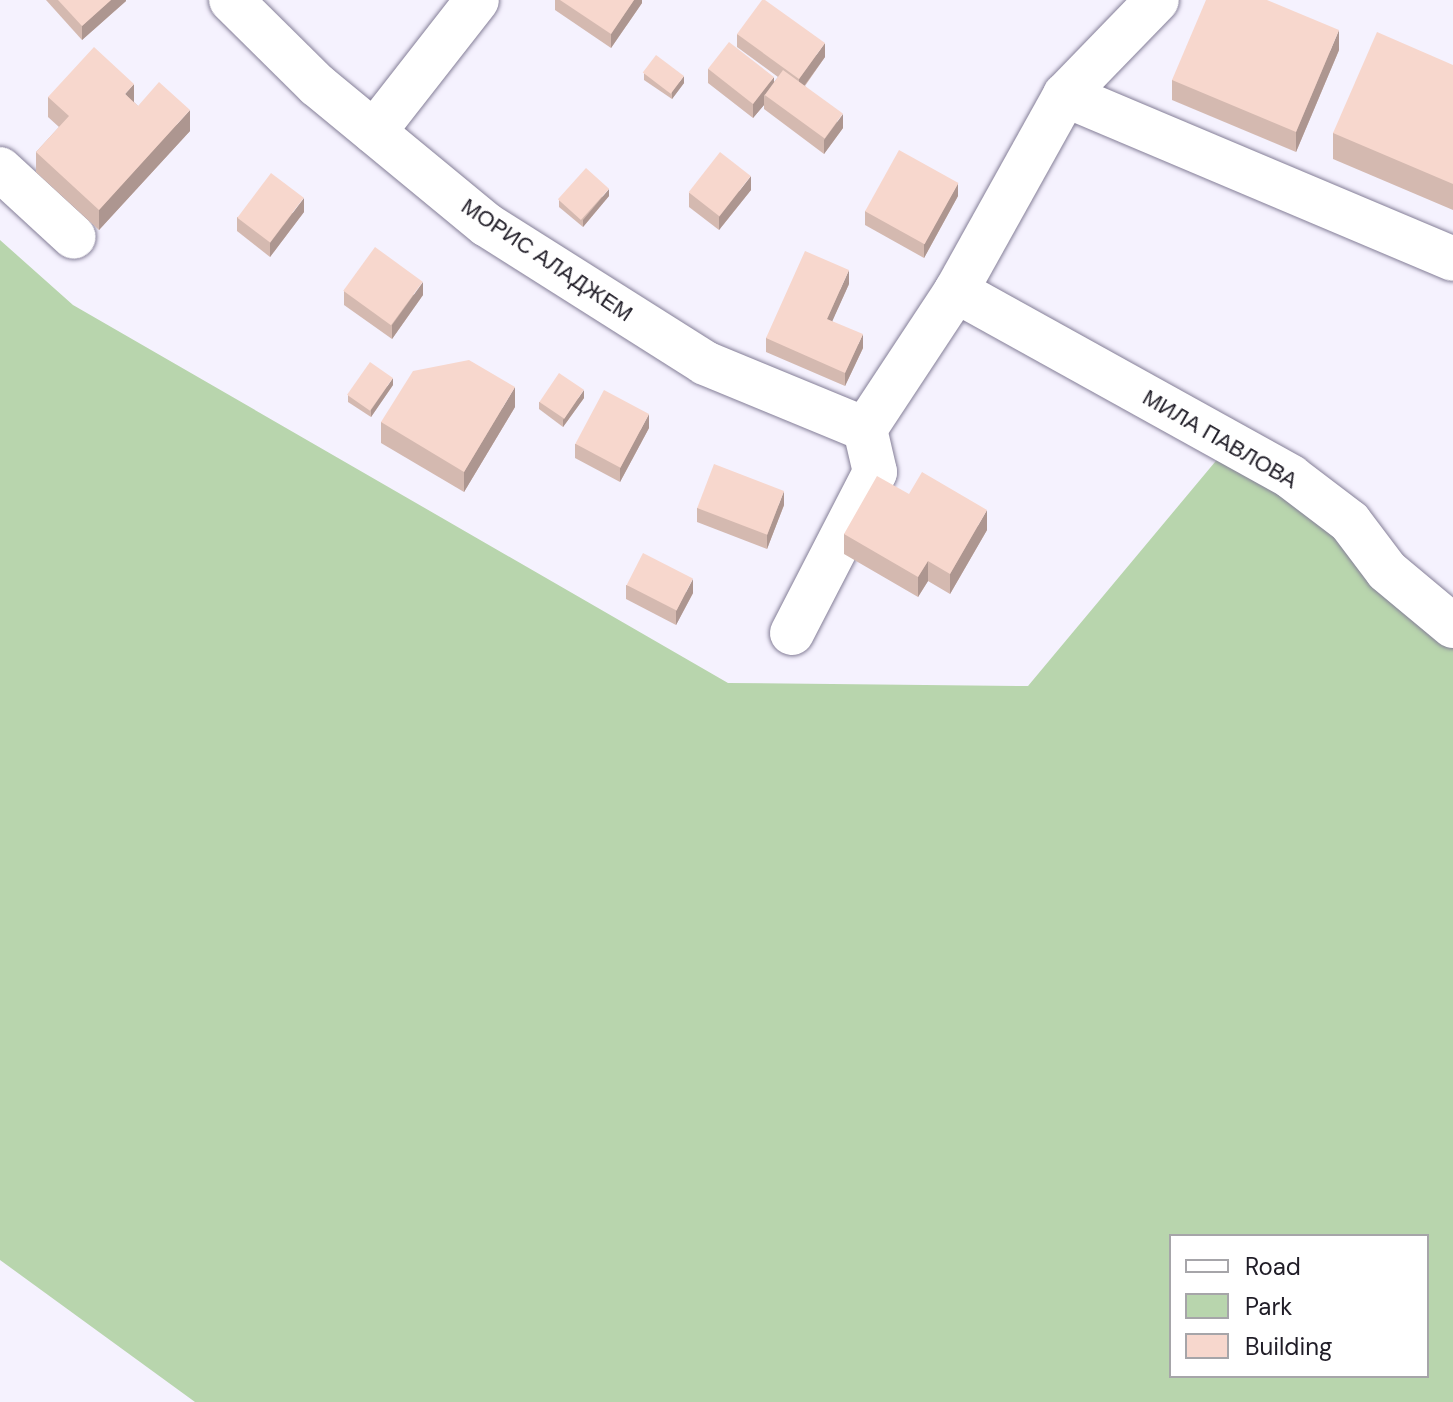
<!DOCTYPE html>
<meta charset="utf-8">
<style>
body{margin:0}
#map{position:relative;width:1453px;height:1402px;overflow:hidden;background:#f5f2fe;font-family:"DM Sans",sans-serif}
div>[style]{position:absolute}
.green>*{inset:0;background:#b8d5ad}
.roads{filter:drop-shadow(0 0 2px #847e97) drop-shadow(0 0 2px #847e97)}
.minor>*{height:44px;margin:-22px;padding:0 22px;transform-origin:22px;border-radius:22px;background:#fff}
.wall>*{inset:0;background:#d4b9b0}
.shaded-wall>*{inset:0;background:#ad9690}
.building>*{inset:0;background:#f7d7cd;transform-origin:0 0}
span{translate:-50% -50%;white-space:nowrap;text-align:center;line-height:1.15;-webkit-text-stroke:8px #fff;paint-order:stroke}
.street-label{font-size:22px;color:#201d27}
.legend{position:absolute;left:1169px;top:1234px;width:260px;height:144px;box-sizing:border-box;background:#fff;border:2px solid #a6a5a9;margin:0;padding:10px 14px;list-style:none;font-size:24px;color:#201d27}
.legend li{display:flex;align-items:center;gap:16px;height:40px}
.legend b{width:40px;border:2px solid #a6a5a9}
</style>
<div id="map">
<div class="green">
<div style="clip-path:polygon(evenodd,0 240px,73px 305px,728px 683px,1028px 686px,1230px 444px,1453px 599px,1453px 1402px,195px 1402px,0 1260px,0 240px,1171px 1236px,1427px 1236px,1427px 1376px,1171px 1376px,1171px 1236px)"></div>
</div>
<div class="roads">
<div class="minor">
<div style="left:231px;top:0;width:121px;rotate:44.7deg"></div>
<div style="left:317px;top:85px;width:220px;rotate:39.5deg"></div>
<div style="left:487px;top:225px;width:258px;rotate:32.3deg"></div>
<div style="left:705px;top:363px;width:173px;rotate:22.4deg"></div>
<div style="left:1065px;top:95px;width:421px;rotate:22.9deg"></div>
<div style="left:374px;top:132px;width:167px;rotate:-52deg"></div>
<div style="left:0;top:169px;width:100px;rotate:42.6deg"></div>
<div style="left:956px;top:291px;width:383px;rotate:29deg"></div>
<div style="left:1291px;top:477px;width:74px;rotate:37.3deg"></div>
<div style="left:1350px;top:522px;width:61px;rotate:52.9deg"></div>
<div style="left:1387px;top:571px;width:86px;rotate:39.8deg"></div>
<div style="left:792px;top:633px;width:181px;rotate:-62.7deg"></div>
<div style="left:875px;top:472px;width:44px;rotate:-103.1deg"></div>
<div style="left:865px;top:429px;width:165px;rotate:-56.6deg"></div>
<div style="left:956px;top:291px;width:224px;rotate:-60.9deg"></div>
<div style="left:1065px;top:95px;width:132px;rotate:-45.9deg"></div>
</div>
</div>
<div class="wall">
<div style="clip-path:polygon(46px 0,126px 0,126px 1px,82px 40px)"></div>
<div style="clip-path:polygon(555px 0,642px 0,642px 3px,611px 48px,555px 10px)"></div>
<div style="clip-path:polygon(737px 34px,825px 57px,805px 86px,843px 128px,824px 154px,764px 109px,764px 105px,753px 118px,708px 83px,708px 69px,774px 82px,778px 77px,737px 47px)"></div>
<div style="clip-path:polygon(1339px 50px,1296px 152px,1172px 100px,1172px 80px)"></div>
<div style="clip-path:polygon(1453px 65px,1453px 210px,1333px 159px,1333px 133px)"></div>
<div style="clip-path:polygon(644px 73px,684px 83px,672px 99px,644px 80px)"></div>
<div style="clip-path:polygon(48px 97px,134px 102px,138px 106px,190px 131px,99px 230px,36px 172px,36px 152px,59px 127px,48px 117px)"></div>
<div style="clip-path:polygon(751px 190px,719px 230px,689px 207px,689px 193px)"></div>
<div style="clip-path:polygon(609px 196px,583px 227px,559px 207px,559px 200px)"></div>
<div style="clip-path:polygon(958px 196px,924px 258px,865px 225px,865px 211px)"></div>
<div style="clip-path:polygon(304px 212px,270px 257px,237px 231px,237px 217px)"></div>
<div style="clip-path:polygon(849px 284px,832px 321px,863px 348px,845px 386px,766px 352px,766px 338px)"></div>
<div style="clip-path:polygon(344px 291px,423px 295px,392px 339px,344px 305px)"></div>
<div style="clip-path:polygon(393px 385px,371px 417px,348px 402px,348px 395px)"></div>
<div style="clip-path:polygon(584px 398px,563px 427px,539px 409px,539px 402px)"></div>
<div style="clip-path:polygon(515px 407px,464px 492px,381px 443px,381px 422px)"></div>
<div style="clip-path:polygon(649px 428px,620px 482px,575px 458px,575px 444px)"></div>
<div style="clip-path:polygon(909px 494px,987px 530px,950px 594px,928px 581px,918px 597px,844px 554px,844px 534px)"></div>
<div style="clip-path:polygon(784px 505px,767px 549px,697px 522px,697px 508px)"></div>
<div style="clip-path:polygon(626px 585px,693px 593px,676px 625px,626px 599px)"></div>
</div>
<div class="shaded-wall">
<div style="clip-path:polygon(111px 0,126px 0,126px 1px,82px 40px,82px 26px)"></div>
<div style="clip-path:polygon(634px 0,642px 0,642px 3px,611px 48px,611px 34px)"></div>
<div style="clip-path:polygon(1339px 30px,1339px 50px,1296px 152px,1296px 132px)"></div>
<div style="clip-path:polygon(825px 43px,825px 57px,799px 93px,799px 79px)"></div>
<div style="clip-path:polygon(684px 76px,684px 83px,672px 99px,672px 92px)"></div>
<div style="clip-path:polygon(774px 77px,774px 91px,764px 95px,764px 105px,753px 118px,753px 104px)"></div>
<div style="clip-path:polygon(134px 84px,134px 104px,125px 94px)"></div>
<div style="clip-path:polygon(190px 110px,190px 131px,99px 230px,99px 210px)"></div>
<div style="clip-path:polygon(843px 114px,843px 128px,824px 154px,824px 140px)"></div>
<div style="clip-path:polygon(751px 176px,751px 190px,719px 230px,719px 217px)"></div>
<div style="clip-path:polygon(958px 183px,958px 196px,924px 258px,924px 244px)"></div>
<div style="clip-path:polygon(609px 189px,609px 196px,583px 227px,583px 220px)"></div>
<div style="clip-path:polygon(304px 198px,304px 212px,270px 257px,270px 243px)"></div>
<div style="clip-path:polygon(849px 270px,849px 284px,827px 333px,827px 319px)"></div>
<div style="clip-path:polygon(423px 282px,423px 295px,392px 339px,392px 325px)"></div>
<div style="clip-path:polygon(863px 334px,863px 348px,845px 386px,845px 373px)"></div>
<div style="clip-path:polygon(393px 378px,393px 385px,371px 417px,371px 410px)"></div>
<div style="clip-path:polygon(515px 387px,515px 407px,464px 492px,464px 472px)"></div>
<div style="clip-path:polygon(584px 390px,584px 398px,563px 427px,563px 420px)"></div>
<div style="clip-path:polygon(649px 414px,649px 428px,620px 482px,620px 468px)"></div>
<div style="clip-path:polygon(784px 491px,784px 505px,767px 549px,767px 535px)"></div>
<div style="clip-path:polygon(987px 510px,987px 530px,950px 594px,950px 574px)"></div>
<div style="clip-path:polygon(928px 561px,928px 581px,918px 597px,918px 577px)"></div>
<div style="clip-path:polygon(693px 579px,693px 593px,676px 625px,676px 611px)"></div>
</div>
<div class="building">
<div style="clip-path:polygon(58px 0,111px 0,82px 26px)"></div>
<div style="clip-path:polygon(560px 0,634px 0,611px 34px)"></div>
<div style="clip-path:polygon(762px 0,765px 0,825px 43px,799px 79px,737px 34px)"></div>
<div style="clip-path:polygon(1206px 0,1267px 0,1339px 30px,1296px 132px,1172px 80px)"></div>
<div style="clip-path:polygon(1377px 32px,1453px 65px,1453px 184px,1333px 133px)"></div>
<div style="left:729px;top:42px;width:57px;height:34px;rotate:38deg"></div>
<div style="clip-path:polygon(94px 47px,134px 84px,125px 94px,138px 106px,159px 82px,190px 110px,99px 210px,36px 152px,69px 116px,48px 97px)"></div>
<div style="left:656px;top:55px;width:35px;height:22px;rotate:37deg"></div>
<div style="left:783px;top:70px;width:74px;height:31px;rotate:36deg"></div>
<div style="left:899px;top:150px;width:68px;height:70px;rotate:29deg"></div>
<div style="left:720px;top:152px;width:39px;height:51px;rotate:38deg"></div>
<div style="left:586px;top:168px;width:31px;height:42px;rotate:42deg"></div>
<div style="left:271px;top:173px;width:41px;height:56px;rotate:37deg"></div>
<div style="left:375px;top:247px;width:59px;height:54px;rotate:36deg"></div>
<div style="clip-path:polygon(805px 251px,849px 270px,827px 319px,863px 334px,845px 373px,766px 338px)"></div>
<div style="clip-path:polygon(469px 360px,515px 387px,464px 472px,381px 422px,413px 371px)"></div>
<div style="left:370px;top:362px;width:28px;height:40px;rotate:35deg"></div>
<div style="left:559px;top:373px;width:30px;height:35px;rotate:34deg"></div>
<div style="left:604px;top:390px;width:51px;height:61px;rotate:28deg"></div>
<div style="left:714px;top:464px;width:75px;height:47px;rotate:21deg"></div>
<div style="clip-path:polygon(922px 472px,987px 510px,950px 574px,928px 561px,918px 577px,844px 534px,877px 476px,909px 494px)"></div>
<div style="left:643px;top:553px;width:56px;height:36px;rotate:27deg"></div>
</div>
<div class="street-label">
<span style="left:547px;top:260px;rotate:34deg">МОРИС АЛАДЖЕМ</span>
<span style="left:1220px;top:439px;rotate:30deg">МИЛА ПАВЛОВА</span>
</div>
<ul class="legend">
<li><b style="height:10px;background:#fff"></b>Road</li>
<li><b style="height:22px;background:#b8d5ad"></b>Park</li>
<li><b style="height:22px;background:#f7d7cd"></b>Building</li>
</ul>
</div>
